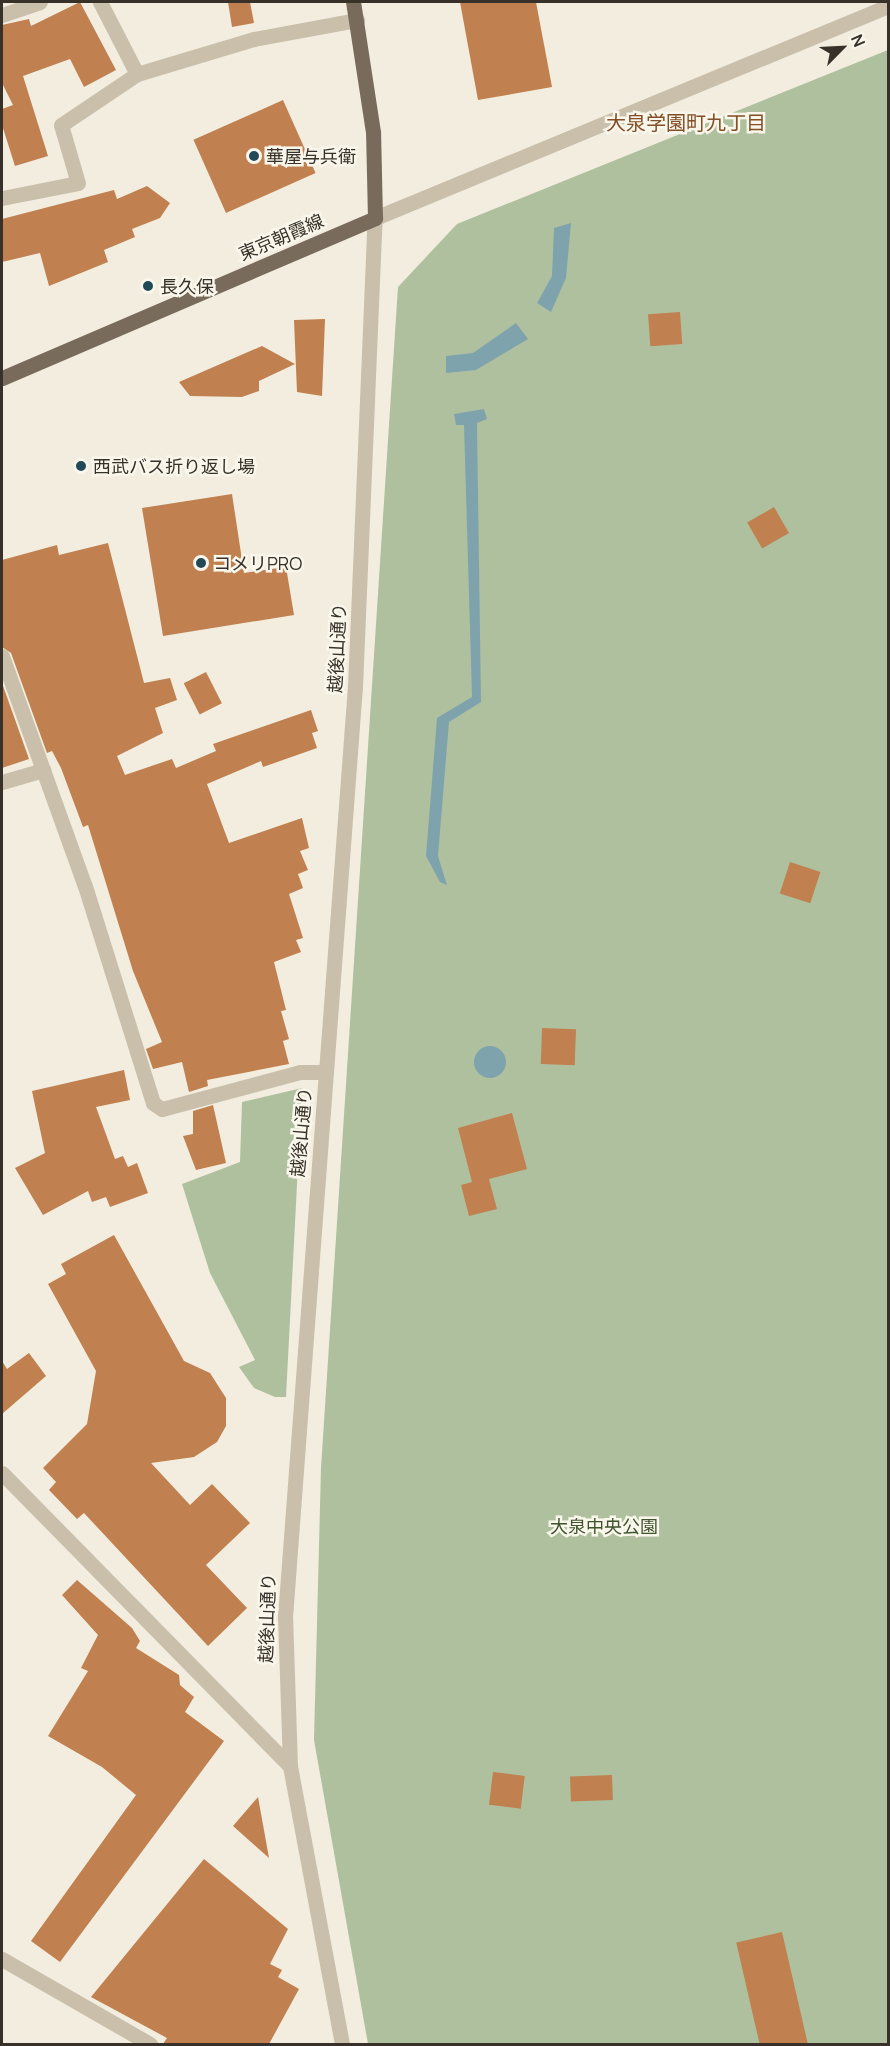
<!DOCTYPE html>
<meta charset="utf-8">
<style>
body{margin:0}
#map{position:relative;width:890px;height:2046px;overflow:hidden;background:#f2eddf;font-family:Manrope,"Noto Sans JP",sans-serif}
div>[style]{position:absolute}
.green>*{inset:0;background:#afc09f}
.water>*{inset:0;background:#7fa3ad}
.round{border-radius:50%}
.building>*{inset:0;background:#c0804f;transform-origin:0 0}
.minor>*{height:15px;margin:-7.5px;padding:0 7.5px;transform-origin:7.5px;border-radius:7.5px;background:#c9bfab}
.major>*{height:15px;margin:-7.5px;padding:0 7.5px;transform-origin:7.5px;border-radius:7.5px;background:#796b5c}
.dots>*{width:16px;height:16px;translate:-50% -50%;box-sizing:border-box;border:3px solid #f9f6eb;border-radius:50%}
span{translate:-50% -50%;white-space:nowrap;text-align:center;line-height:1.15;-webkit-text-stroke:5px #f9f6eb;paint-order:stroke}
.poi-label{font-size:18px;color:#38312a}
.left{translate:0 -50%;text-align:left}
.street-label{font-size:18px;color:#38312a}
.park-label{font-size:18px;color:#40552f}
.neighbourhood-label{font-size:20px;color:#834f27}
.frame{position:absolute;inset:0;border:3px solid #38312a;pointer-events:none}
.north{position:absolute;left:812px;top:18px;width:60px;height:60px;-webkit-text-stroke:4px #f9f6eb;paint-order:stroke;rotate:66deg;font-size:16px;font-weight:700;line-height:24px;text-align:center;color:#38312a}
.north::after{content:'';display:block;margin:auto;width:21px;height:27px;background:#38312a;clip-path:polygon(50% 0,100% 100%,50% 72%,0 100%)}
</style>
<div id="map">
<div class="green">
<div style="clip-path:polygon(888px 50px,888px 2044px,368px 2044px,314px 1740px,321px 1468px,398px 287px,457px 224px)"></div>
<div style="clip-path:polygon(302px 1088px,286px 1397px,275px 1397px,254px 1388px,239px 1367px,255px 1360px,210px 1273px,182px 1184px,240px 1162px,242px 1102px)"></div>
</div>
<div class="water">
<div style="clip-path:polygon(571px 223px,566px 278px,551px 312px,537px 303px,552px 276px,554px 228px)"></div>
<div style="clip-path:polygon(516px 323px,528px 339px,476px 370px,446px 373px,446px 356px,473px 353px)"></div>
<div style="clip-path:polygon(484px 409px,487px 419px,477px 423px,481px 702px,449px 722px,438px 856px,447px 885px,440px 882px,426px 856px,437px 718px,472px 697px,464px 425px,456px 425px,454px 414px)"></div>
<div class="round" style="left:474px;top:1046px;width:32px;height:32px"></div>
</div>
<div class="building">
<div style="clip-path:polygon(80px 2px,116px 70px,84px 87px,70px 59px,23px 76px,48px 156px,15px 166px,2px 125px,2px 109px,13px 105px,2px 83px,2px 25px,29px 19px,31px 26px)"></div>
<div style="clip-path:polygon(228px 2px,250px 2px,254px 23px,232px 27px)"></div>
<div style="clip-path:polygon(460px 2px,536px 2px,552px 87px,478px 100px)"></div>
<div style="left:283px;top:100px;width:80px;height:98px;rotate:66deg"></div>
<div style="clip-path:polygon(147px 186px,170px 203px,160px 218px,132px 229px,135px 237px,104px 250px,108px 262px,49px 286px,40px 253px,2px 262px,2px 219px,114px 190px,117px 199px)"></div>
<div style="left:680px;top:312px;width:32px;height:32px;rotate:86deg"></div>
<div style="clip-path:polygon(325px 319px,322px 396px,297px 392px,294px 320px)"></div>
<div style="clip-path:polygon(262px 346px,295px 364px,259px 381px,259px 391px,242px 397px,190px 396px,179px 382px)"></div>
<div style="clip-path:polygon(232px 494px,244px 573px,286px 567px,294px 615px,163px 636px,142px 508px)"></div>
<div style="left:774px;top:507px;width:30px;height:31px;rotate:60deg"></div>
<div style="clip-path:polygon(108px 543px,144px 683px,170px 678px,177px 700px,155px 708px,163px 733px,117px 756px,125px 775px,172px 759px,176px 768px,216px 751px,213px 744px,311px 710px,318px 731px,312px 733px,317px 748px,263px 767px,261px 761px,207px 784px,229px 843px,302px 818px,309px 848px,300px 851px,308px 870px,298px 874px,303px 888px,289px 894px,303px 938px,296px 940px,301px 952px,274px 962px,286px 1010px,281px 1011px,289px 1039px,283px 1041px,289px 1064px,207px 1080px,208px 1086px,189px 1092px,182px 1062px,153px 1069px,146px 1049px,162px 1042px,133px 971px,88px 825px,83px 827px,61px 768px,52px 751px,47px 753px,11px 653px,2px 647px,2px 560px,57px 545px,59px 555px)"></div>
<div style="left:206px;top:672px;width:35px;height:25px;rotate:63deg"></div>
<div style="clip-path:polygon(2px 683px,29px 759px,2px 768px)"></div>
<div style="left:790px;top:862px;width:32px;height:33px;rotate:18deg"></div>
<div style="left:542px;top:1028px;width:34px;height:36px;rotate:2deg"></div>
<div style="clip-path:polygon(124px 1070px,130px 1100px,96px 1107px,115px 1159px,123px 1156px,128px 1167px,137px 1163px,148px 1193px,110px 1207px,106px 1197px,92px 1202px,88px 1191px,43px 1215px,15px 1168px,45px 1153px,32px 1091px)"></div>
<div style="clip-path:polygon(213px 1105px,226px 1163px,196px 1170px,183px 1136px,193px 1134px,193px 1111px)"></div>
<div style="clip-path:polygon(512px 1113px,527px 1169px,489px 1179px,497px 1209px,469px 1216px,461px 1185px,472px 1182px,458px 1128px)"></div>
<div style="clip-path:polygon(114px 1235px,184px 1361px,210px 1373px,226px 1398px,226px 1426px,217px 1442px,194px 1457px,151px 1463px,190px 1505px,212px 1484px,250px 1523px,206px 1565px,247px 1608px,208px 1646px,84px 1513px,77px 1519px,49px 1490px,56px 1482px,43px 1468px,87px 1424px,96px 1371px,48px 1284px,66px 1274px,61px 1264px)"></div>
<div style="clip-path:polygon(29px 1353px,46px 1376px,2px 1414px,2px 1361px,7px 1369px)"></div>
<div style="clip-path:polygon(77px 1580px,132px 1628px,140px 1641px,136px 1648px,179px 1675px,180px 1685px,194px 1697px,185px 1712px,224px 1741px,60px 1962px,31px 1941px,136px 1795px,102px 1767px,48px 1736px,88px 1671px,81px 1668px,98px 1635px,62px 1595px)"></div>
<div style="left:493px;top:1772px;width:32px;height:33px;rotate:7deg"></div>
<div style="left:612px;top:1775px;width:25px;height:42px;rotate:88deg"></div>
<div style="clip-path:polygon(258px 1797px,269px 1858px,233px 1826px)"></div>
<div style="clip-path:polygon(204px 1859px,288px 1929px,270px 1964px,282px 1970px,278px 1977px,299px 1989px,269px 2044px,163px 2044px,167px 2038px,91px 1997px)"></div>
<div style="left:782px;top:1932px;width:115px;height:47px;rotate:77deg"></div>
</div>
<div class="minor">
<div style="left:100px;top:2px;width:81px;rotate:62.8deg"></div>
<div style="left:2px;top:15px;width:40px;rotate:-18.9deg"></div>
<div style="left:2px;top:198px;width:77px;rotate:-11.2deg"></div>
<div style="left:78px;top:183px;width:60px;rotate:-106.3deg"></div>
<div style="left:61px;top:125px;width:92px;rotate:-33.9deg"></div>
<div style="left:137px;top:74px;width:122px;rotate:-16.7deg"></div>
<div style="left:254px;top:39px;width:105px;rotate:-10.5deg"></div>
<div style="left:2px;top:656px;width:245px;rotate:70.2deg"></div>
<div style="left:85px;top:886px;width:227px;rotate:72.6deg"></div>
<div style="left:153px;top:1103px;width:11px;rotate:34deg"></div>
<div style="left:162px;top:1109px;width:143px;rotate:-15deg"></div>
<div style="left:300px;top:1072px;width:25px"></div>
<div style="left:2px;top:782px;width:43px;rotate:-16.3deg"></div>
<div style="left:2px;top:1473px;width:411px;rotate:45.5deg"></div>
<div style="left:2px;top:1959px;width:171px;rotate:29.9deg"></div>
<div style="left:342px;top:2044px;width:283px;rotate:-100.6deg"></div>
<div style="left:290px;top:1766px;width:149px;rotate:-91.9deg"></div>
<div style="left:285px;top:1617px;width:933px;rotate:-85.7deg"></div>
<div style="left:355px;top:687px;width:469px;rotate:-87.6deg"></div>
<div style="left:375px;top:218px;width:555px;rotate:-22.45deg"></div>
</div>
<div class="major">
<div style="left:2px;top:378px;width:406px;rotate:-23.2deg"></div>
<div style="left:375px;top:218px;width:86px;rotate:-91.3deg"></div>
<div style="left:373px;top:132px;width:132px;rotate:-98.7deg"></div>
</div>
<div class="dots">
<div style="left:254px;top:156px;background:#214957"></div>
<div style="left:148px;top:286px;background:#214957"></div>
<div style="left:81px;top:466px;background:#214957"></div>
<div style="left:201px;top:563px;background:#214957"></div>
</div>
<div class="poi-label">
<span class="left" style="left:266px;top:156px">華屋与兵衛</span>
<span class="left" style="left:160px;top:286px">長久保</span>
<span class="left" style="left:93px;top:466px">西武バス折り返し場</span>
<span class="left" style="left:213px;top:563px">コメリPRO</span>
</div>
<div class="street-label">
<span style="left:281px;top:237px;rotate:-23deg">東京朝霞線</span>
<span style="left:337px;top:648px;rotate:-87deg">越後山通り</span>
<span style="left:301px;top:1132px;rotate:-85deg">越後山通り</span>
<span style="left:267px;top:1618px;rotate:-88deg">越後山通り</span>
</div>
<div class="park-label">
<span style="left:604px;top:1526px">大泉中央公園</span>
</div>
<div class="neighbourhood-label">
<span style="left:686px;top:122px">大泉学園町九丁目</span>
</div>
<div class="frame"></div>
<div class="north">N</div>
</div>
